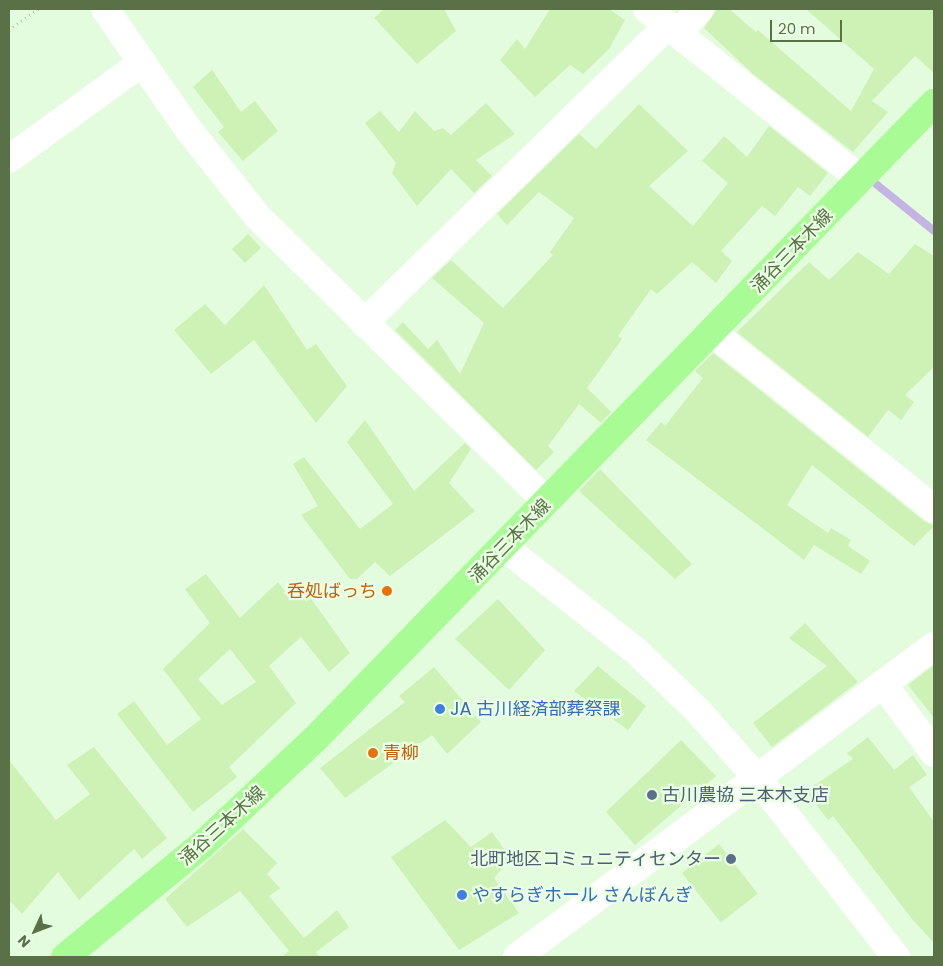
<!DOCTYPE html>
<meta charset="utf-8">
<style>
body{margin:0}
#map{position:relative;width:943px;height:966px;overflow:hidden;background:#e4fcde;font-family:Poppins,"Noto Sans JP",sans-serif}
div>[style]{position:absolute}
.stream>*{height:8px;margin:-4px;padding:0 4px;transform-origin:4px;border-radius:4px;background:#c4b4e4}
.building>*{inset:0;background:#cef1b6;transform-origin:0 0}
.path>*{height:3px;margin-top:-1.5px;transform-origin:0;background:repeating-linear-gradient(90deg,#b3d59a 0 1px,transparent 0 5px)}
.minor>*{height:28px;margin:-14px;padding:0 14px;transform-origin:14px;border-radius:14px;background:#fff}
.major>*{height:28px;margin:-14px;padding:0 14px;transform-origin:14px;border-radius:14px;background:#a9fb96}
.dots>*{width:14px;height:14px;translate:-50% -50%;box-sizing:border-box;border:2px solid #eaffe4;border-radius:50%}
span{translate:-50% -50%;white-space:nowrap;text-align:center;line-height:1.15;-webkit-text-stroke:4.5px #eaffe4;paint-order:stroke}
.street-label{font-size:18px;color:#5a7147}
.food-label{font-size:18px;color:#c56008}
.right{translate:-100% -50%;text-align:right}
.left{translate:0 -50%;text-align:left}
.shop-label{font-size:18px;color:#366cbe}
.service-label{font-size:18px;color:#4e5e75}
.frame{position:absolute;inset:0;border:10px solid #5a7147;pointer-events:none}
.north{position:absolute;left:10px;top:906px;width:50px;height:50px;-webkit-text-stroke:4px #eaffe4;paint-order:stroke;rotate:227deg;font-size:14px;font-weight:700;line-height:20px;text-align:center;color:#5a7147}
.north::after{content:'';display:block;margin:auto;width:18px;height:22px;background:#5a7147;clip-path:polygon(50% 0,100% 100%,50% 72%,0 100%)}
.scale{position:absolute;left:770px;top:20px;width:72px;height:22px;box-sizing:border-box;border:2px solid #5a7147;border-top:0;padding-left:6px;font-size:15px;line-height:18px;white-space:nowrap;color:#5a7147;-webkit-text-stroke:4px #eaffe4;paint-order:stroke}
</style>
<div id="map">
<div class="stream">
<div style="left:876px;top:184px;width:75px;rotate:39deg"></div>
</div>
<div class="building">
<div style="clip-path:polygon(384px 9px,444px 9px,456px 31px,417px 64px,374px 18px)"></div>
<div style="clip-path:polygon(550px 9px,609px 9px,625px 20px,609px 49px,583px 74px,570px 65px,535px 97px,500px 60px,517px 39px,525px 49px)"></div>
<div style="clip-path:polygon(717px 9px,729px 9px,756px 32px,758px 30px,851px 111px,874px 69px,806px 9px,934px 9px,934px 73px,915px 56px,872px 101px,888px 112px,853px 152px,753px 74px,704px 28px)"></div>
<div style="clip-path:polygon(212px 70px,241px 112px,255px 101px,278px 131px,243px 161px,218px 132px,224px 127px,193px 87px)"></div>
<div style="clip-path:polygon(486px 103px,515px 134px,476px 160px,492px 176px,474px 193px,451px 169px,417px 206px,392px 173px,396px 163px,365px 123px,380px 111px,399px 132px,415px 111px,434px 131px,443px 128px,451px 135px)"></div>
<div style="clip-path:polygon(639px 104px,688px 151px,649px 186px,693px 226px,728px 183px,702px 161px,724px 136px,747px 157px,769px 126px,828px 173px,810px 196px,798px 187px,775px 216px,762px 206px,721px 251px,732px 261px,716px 283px,692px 262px,657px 294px,651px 289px,618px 336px,622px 339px,587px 388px,611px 412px,601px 423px,579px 404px,548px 446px,554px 452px,536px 470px,395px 330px,403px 322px,428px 349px,437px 340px,460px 374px,484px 323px,432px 278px,451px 260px,503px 308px,553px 255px,550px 252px,574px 218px,539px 192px,507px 225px,497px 214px,579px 134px,596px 149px)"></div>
<div style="left:248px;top:234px;width:19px;height:22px;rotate:47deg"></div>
<div style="clip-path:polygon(915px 244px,934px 256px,934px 367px,905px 395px,914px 402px,901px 420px,888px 410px,868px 437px,737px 332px,809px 262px,829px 280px,858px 252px,889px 274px)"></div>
<div style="clip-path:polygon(264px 285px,307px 350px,316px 344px,347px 386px,316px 423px,254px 340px,211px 374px,174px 330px,205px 304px,225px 325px)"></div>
<div style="clip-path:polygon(713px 353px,924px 521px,934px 526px,914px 546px,812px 465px,787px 505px,828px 533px,831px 528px,851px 540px,848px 546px,870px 561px,861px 574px,814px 545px,804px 560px,646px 440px,661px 422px,665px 426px,703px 378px,695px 371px)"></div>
<div style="clip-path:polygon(365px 420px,414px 491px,465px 443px,471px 449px,449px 483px,475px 511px,390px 576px,375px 562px,357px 579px,350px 579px,301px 515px,318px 506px,293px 464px,304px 457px,360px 529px,393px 504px,347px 442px)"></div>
<div style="clip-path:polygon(600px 469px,692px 564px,675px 579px,579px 491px)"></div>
<div style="clip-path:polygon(evenodd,206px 574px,240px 618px,278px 582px,288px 595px,296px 586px,312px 600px,350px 653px,329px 672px,301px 637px,269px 666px,296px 703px,229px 767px,237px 777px,193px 812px,117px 714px,134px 701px,167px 745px,201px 719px,163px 669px,210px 623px,185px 589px,206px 574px,230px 649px,256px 682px,222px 705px,198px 679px,230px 649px)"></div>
<div style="clip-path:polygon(498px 599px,545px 650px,509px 690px,455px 639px)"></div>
<div style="clip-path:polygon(805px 623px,858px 682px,772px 747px,753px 723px,827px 666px,789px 638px)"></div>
<div style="clip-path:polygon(934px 665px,934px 718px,908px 685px)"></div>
<div style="clip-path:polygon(598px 666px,646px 706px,628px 730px,574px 691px)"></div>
<div style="clip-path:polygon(434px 667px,481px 722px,447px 754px,432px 735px,345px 798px,320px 768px,405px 702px,399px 696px)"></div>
<div style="clip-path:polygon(868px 737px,894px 770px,913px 755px,927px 775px,909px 787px,934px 822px,934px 943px,912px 919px,833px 816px,828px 820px,806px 791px,853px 759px,847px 753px)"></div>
<div style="clip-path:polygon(681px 740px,716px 776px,635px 845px,606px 812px)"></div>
<div style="clip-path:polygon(94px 747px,167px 838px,142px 859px,134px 849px,79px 900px,58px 872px,22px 914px,9px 900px,9px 760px,56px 820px,90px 794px,67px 765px)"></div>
<div style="clip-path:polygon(445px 820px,471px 847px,492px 832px,511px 859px,494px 878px,519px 913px,459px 950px,391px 857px)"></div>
<div style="clip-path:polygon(243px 829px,277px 863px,267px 874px,280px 888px,269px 896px,304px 938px,337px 910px,349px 927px,316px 952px,320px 957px,282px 957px,289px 951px,240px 891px,187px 927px,165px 899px)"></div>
<div style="left:719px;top:844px;width:63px;height:47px;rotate:52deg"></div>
</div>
<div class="path">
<div style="left:9px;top:30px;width:36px;rotate:-36deg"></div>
</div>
<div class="minor">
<div style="left:105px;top:9px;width:146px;rotate:55.3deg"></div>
<div style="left:188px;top:129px;width:111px;rotate:51.6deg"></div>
<div style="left:257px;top:216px;width:407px;rotate:44.6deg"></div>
<div style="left:647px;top:9px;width:273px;rotate:38.5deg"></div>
<div style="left:679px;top:33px;width:32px;rotate:-49deg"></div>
<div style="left:9px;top:159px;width:165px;rotate:-35.9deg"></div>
<div style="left:364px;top:323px;width:426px;rotate:-44.4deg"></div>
<div style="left:713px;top:333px;width:283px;rotate:38.5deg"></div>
<div style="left:504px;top:547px;width:168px;rotate:38.2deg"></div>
<div style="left:636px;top:651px;width:86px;rotate:44.1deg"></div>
<div style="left:698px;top:711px;width:89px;rotate:48.6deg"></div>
<div style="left:757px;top:778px;width:227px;rotate:52.2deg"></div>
<div style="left:883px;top:684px;width:86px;rotate:53.5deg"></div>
<div style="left:517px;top:957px;width:520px;rotate:-36.72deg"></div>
</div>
<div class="major">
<div style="left:65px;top:957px;width:177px;rotate:-39.3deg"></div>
<div style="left:202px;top:845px;width:158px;rotate:-43.2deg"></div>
<div style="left:317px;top:737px;width:885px;rotate:-45.78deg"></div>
</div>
<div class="dots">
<div style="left:387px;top:591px;background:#e8710a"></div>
<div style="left:440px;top:709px;background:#3f7fe0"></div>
<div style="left:373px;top:753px;background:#e8710a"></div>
<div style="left:652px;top:795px;background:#5c6f8a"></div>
<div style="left:731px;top:859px;background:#5c6f8a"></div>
<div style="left:462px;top:895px;background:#3f7fe0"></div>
</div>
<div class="street-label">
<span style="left:792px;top:251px;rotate:-46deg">涌谷三本木線</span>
<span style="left:510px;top:541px;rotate:-46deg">涌谷三本木線</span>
<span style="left:222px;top:826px;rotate:-42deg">涌谷三本木線</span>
</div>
<div class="food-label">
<span class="right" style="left:377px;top:591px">呑処ばっち</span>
<span class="left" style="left:383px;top:753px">青柳</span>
</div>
<div class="shop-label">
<span class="left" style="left:450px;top:709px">JA 古川経済部葬祭課</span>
<span class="left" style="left:472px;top:895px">やすらぎホール さんぼんぎ</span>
</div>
<div class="service-label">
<span class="left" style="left:662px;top:795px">古川農協 三本木支店</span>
<span class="right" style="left:721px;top:859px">北町地区コミュニティセンター</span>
</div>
<div class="frame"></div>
<div class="north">N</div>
<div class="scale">20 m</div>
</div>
